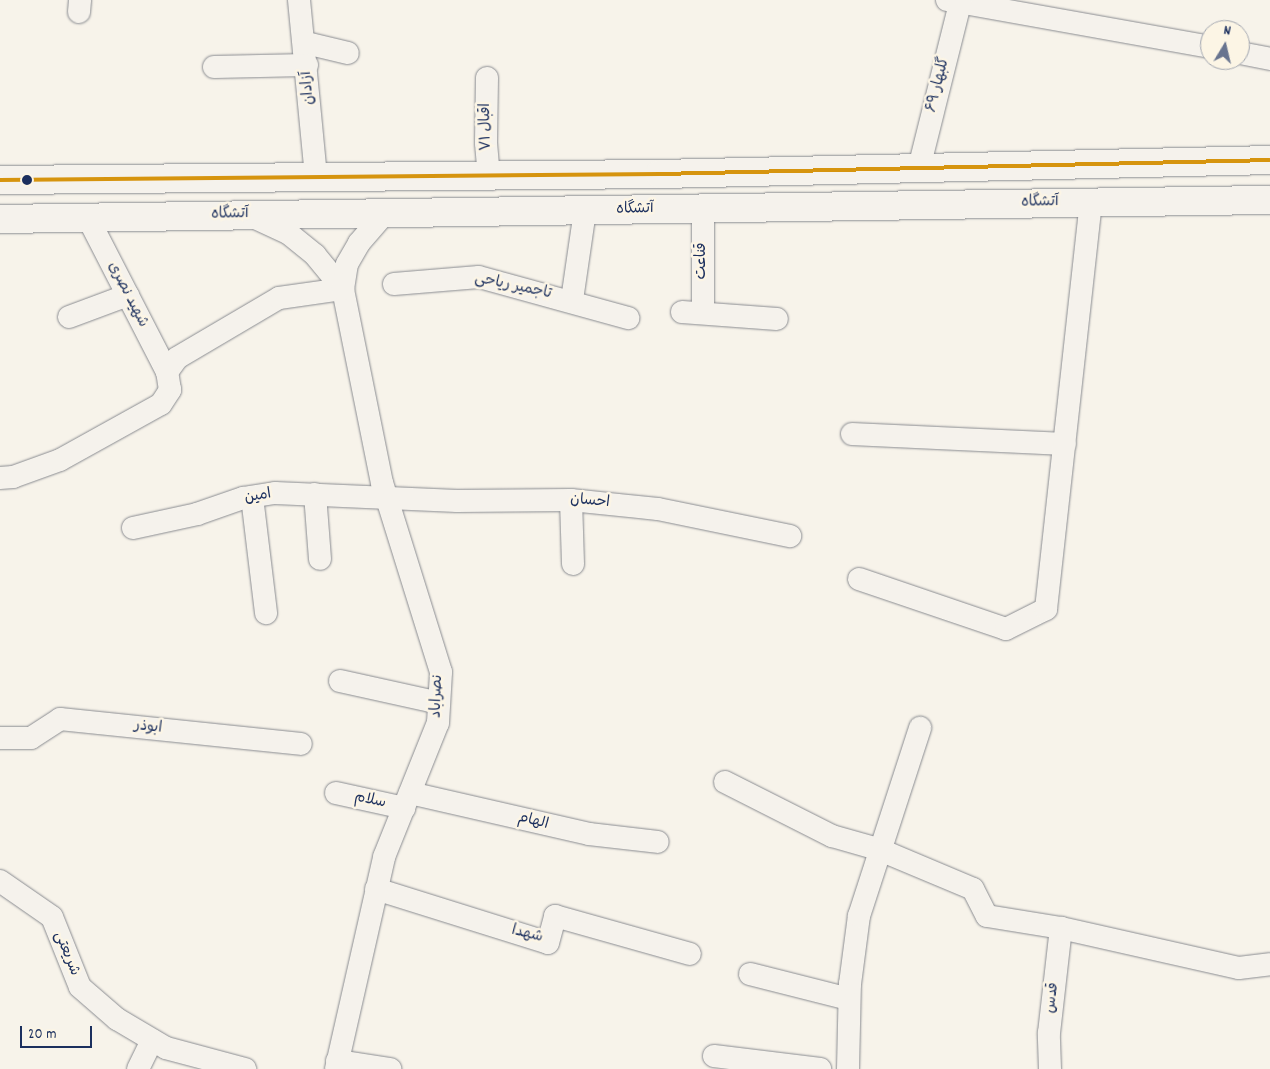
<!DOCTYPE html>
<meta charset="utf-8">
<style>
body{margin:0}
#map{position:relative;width:1270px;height:1069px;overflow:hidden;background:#f7f3ea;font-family:Dekko,"Playpen Sans Arabic",sans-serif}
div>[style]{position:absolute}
.roads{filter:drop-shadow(0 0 1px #8a8c91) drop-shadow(0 0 1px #8a8c91)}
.street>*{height:22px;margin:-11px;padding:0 11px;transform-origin:11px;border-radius:11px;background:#f5f2ec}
.primary>*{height:28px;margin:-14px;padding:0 14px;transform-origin:14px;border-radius:14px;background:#f5f2ec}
.bus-1>*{height:4px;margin:-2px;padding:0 2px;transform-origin:2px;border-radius:2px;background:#d6940e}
.dots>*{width:14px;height:14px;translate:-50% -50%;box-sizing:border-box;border:2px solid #fcf5e5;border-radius:50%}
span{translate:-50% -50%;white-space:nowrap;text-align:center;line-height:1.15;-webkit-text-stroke:5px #fcf5e5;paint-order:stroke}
.street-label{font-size:15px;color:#1b2f5e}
.north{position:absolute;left:1200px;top:20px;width:50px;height:50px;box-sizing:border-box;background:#fcf5e5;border:1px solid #a2a6af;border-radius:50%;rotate:9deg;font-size:14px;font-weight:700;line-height:20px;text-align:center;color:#1b2f5e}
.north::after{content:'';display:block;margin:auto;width:18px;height:22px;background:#68748f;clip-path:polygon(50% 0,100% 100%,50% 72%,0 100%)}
.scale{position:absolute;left:20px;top:1026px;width:72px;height:22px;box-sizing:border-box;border:2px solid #1b2f5e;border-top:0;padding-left:6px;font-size:15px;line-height:18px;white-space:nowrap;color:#1b2f5e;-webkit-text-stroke:4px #fcf5e5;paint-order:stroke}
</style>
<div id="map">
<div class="roads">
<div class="street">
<div style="left:299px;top:0;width:178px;rotate:84.5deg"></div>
<div style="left:947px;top:0;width:267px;rotate:10.1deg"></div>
<div style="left:79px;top:12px;width:12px;rotate:-85deg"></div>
<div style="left:306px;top:43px;width:43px;rotate:13.4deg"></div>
<div style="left:1240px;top:53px;width:31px;rotate:11deg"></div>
<div style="left:214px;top:67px;width:93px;rotate:-1.2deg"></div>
<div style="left:487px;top:78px;width:65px;rotate:90.9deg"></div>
<div style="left:486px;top:143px;width:32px;rotate:85deg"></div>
<div style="left:919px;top:168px;width:170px;rotate:-76deg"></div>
<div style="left:251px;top:216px;width:41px;rotate:24.7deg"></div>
<div style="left:288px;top:233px;width:35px;rotate:39deg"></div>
<div style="left:315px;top:255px;width:44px;rotate:50.5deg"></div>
<div style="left:88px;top:218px;width:173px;rotate:62.8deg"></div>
<div style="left:394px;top:284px;width:85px;rotate:-4.7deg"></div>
<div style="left:479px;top:277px;width:155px;rotate:15.4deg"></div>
<div style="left:572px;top:300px;width:90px;rotate:-81.7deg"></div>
<div style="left:682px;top:312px;width:95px;rotate:4.2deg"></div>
<div style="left:703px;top:313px;width:105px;rotate:-90deg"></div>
<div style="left:69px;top:317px;width:63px;rotate:-20.4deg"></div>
<div style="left:852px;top:434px;width:213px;rotate:2.7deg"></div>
<div style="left:0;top:478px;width:13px;rotate:-4deg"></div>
<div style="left:13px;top:477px;width:50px;rotate:-19.9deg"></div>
<div style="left:60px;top:460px;width:115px;rotate:-29deg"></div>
<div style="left:161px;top:404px;width:17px;rotate:-57deg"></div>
<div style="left:170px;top:390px;width:18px;rotate:-99deg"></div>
<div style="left:167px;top:372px;width:17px;rotate:-54deg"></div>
<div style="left:177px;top:358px;width:118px;rotate:-30.5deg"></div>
<div style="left:279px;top:298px;width:65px;rotate:-8deg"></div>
<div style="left:315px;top:494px;width:65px;rotate:85.6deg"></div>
<div style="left:252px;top:497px;width:117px;rotate:83.1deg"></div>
<div style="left:571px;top:500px;width:64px;rotate:88.2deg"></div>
<div style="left:133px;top:528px;width:66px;rotate:-12.3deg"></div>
<div style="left:197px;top:514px;width:49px;rotate:-19.2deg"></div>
<div style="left:243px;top:498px;width:32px;rotate:-9deg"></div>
<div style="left:275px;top:493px;width:182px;rotate:2.5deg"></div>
<div style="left:457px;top:501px;width:114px;rotate:-0.5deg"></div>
<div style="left:571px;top:500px;width:87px;rotate:5.9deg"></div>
<div style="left:658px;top:509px;width:135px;rotate:11.6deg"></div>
<div style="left:859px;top:579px;width:155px;rotate:18.8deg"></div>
<div style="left:1006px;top:629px;width:45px;rotate:-26.6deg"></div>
<div style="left:1046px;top:609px;width:408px;rotate:-83.7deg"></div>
<div style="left:340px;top:681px;width:101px;rotate:12.5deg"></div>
<div style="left:0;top:738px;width:31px"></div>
<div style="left:31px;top:738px;width:35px;rotate:-33deg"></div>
<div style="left:60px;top:719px;width:242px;rotate:5.9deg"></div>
<div style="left:725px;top:782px;width:120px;rotate:26.8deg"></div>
<div style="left:832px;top:836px;width:48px;rotate:15.8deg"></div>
<div style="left:878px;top:849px;width:103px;rotate:22.8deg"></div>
<div style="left:973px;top:889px;width:30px;rotate:63deg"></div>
<div style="left:987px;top:916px;width:75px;rotate:9.2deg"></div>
<div style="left:1061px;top:928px;width:182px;rotate:12.7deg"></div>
<div style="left:1239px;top:968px;width:31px;rotate:-7deg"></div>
<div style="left:336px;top:793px;width:70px;rotate:12.4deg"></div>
<div style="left:410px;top:793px;width:184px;rotate:12.9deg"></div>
<div style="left:589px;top:834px;width:69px;rotate:6.6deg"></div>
<div style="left:0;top:881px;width:63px;rotate:34.7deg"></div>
<div style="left:52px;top:917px;width:75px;rotate:68.2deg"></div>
<div style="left:80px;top:987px;width:49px;rotate:40.9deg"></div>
<div style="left:117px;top:1019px;width:57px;rotate:30.6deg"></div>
<div style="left:166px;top:1048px;width:82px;rotate:14.9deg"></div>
<div style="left:376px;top:889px;width:180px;rotate:17.4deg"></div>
<div style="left:548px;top:943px;width:28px;rotate:-75deg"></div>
<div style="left:555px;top:916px;width:140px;rotate:15.7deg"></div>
<div style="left:750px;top:974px;width:102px;rotate:14.2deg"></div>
<div style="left:714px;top:1056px;width:107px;rotate:7deg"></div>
<div style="left:337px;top:1061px;width:54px;rotate:8.6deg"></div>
<div style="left:138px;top:1069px;width:32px;rotate:-64deg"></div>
<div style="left:336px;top:1069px;width:217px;rotate:-77.2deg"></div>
<div style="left:384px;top:857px;width:144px;rotate:-68.1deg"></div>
<div style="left:438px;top:723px;width:51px;rotate:-86.6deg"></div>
<div style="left:441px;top:672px;width:198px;rotate:-107.3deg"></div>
<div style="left:382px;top:483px;width:198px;rotate:-101.4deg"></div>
<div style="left:343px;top:289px;width:25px;rotate:-81deg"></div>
<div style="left:347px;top:264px;width:24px;rotate:-60deg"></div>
<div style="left:359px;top:243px;width:40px;rotate:-49deg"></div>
<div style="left:848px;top:1069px;width:85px;rotate:-88.7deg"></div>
<div style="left:850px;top:984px;width:69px;rotate:-82.5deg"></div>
<div style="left:859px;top:916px;width:198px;rotate:-72deg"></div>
<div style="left:1050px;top:1069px;width:36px;rotate:-92deg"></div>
<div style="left:1049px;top:1033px;width:106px;rotate:-83.5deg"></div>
</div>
<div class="primary">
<div style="left:0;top:180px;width:660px;rotate:-0.52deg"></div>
<div style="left:660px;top:174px;width:610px;rotate:-1.31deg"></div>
<div style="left:0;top:219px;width:1270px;rotate:-0.86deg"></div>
</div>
</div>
<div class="bus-1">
<div style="left:0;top:180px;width:660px;rotate:-0.52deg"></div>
<div style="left:660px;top:174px;width:610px;rotate:-1.31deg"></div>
</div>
<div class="dots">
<div style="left:27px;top:180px;background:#1b2f5e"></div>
</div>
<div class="street-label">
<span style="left:939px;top:85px;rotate:-76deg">۶۹ گلبهار</span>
<span style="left:309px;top:88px;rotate:-95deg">آزادان</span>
<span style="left:487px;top:127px;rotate:-91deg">۷۱ اقبال</span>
<span style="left:1040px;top:203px;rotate:-1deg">آتشگاه</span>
<span style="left:635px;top:210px;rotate:-1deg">آتشگاه</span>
<span style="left:230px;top:215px;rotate:-1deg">آتشگاه</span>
<span style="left:703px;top:261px;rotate:-90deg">قناعت</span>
<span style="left:513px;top:287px;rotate:12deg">تاجمیر ریاحی</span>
<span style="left:127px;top:295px;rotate:63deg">شهید نصری</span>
<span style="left:258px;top:497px;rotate:-10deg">امین</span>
<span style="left:590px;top:502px;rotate:5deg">احسان</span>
<span style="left:438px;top:696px;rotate:-88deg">نصراباد</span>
<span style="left:148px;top:728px;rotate:6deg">ابوذر</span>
<span style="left:370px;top:801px;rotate:12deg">سلام</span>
<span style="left:533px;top:822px;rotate:14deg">الهام</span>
<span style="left:527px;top:935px;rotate:14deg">شهدا</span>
<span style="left:66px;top:954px;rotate:68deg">شریعتی</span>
<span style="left:1053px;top:998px;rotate:-83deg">قدس</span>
</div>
<div class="north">N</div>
<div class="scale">20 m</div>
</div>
